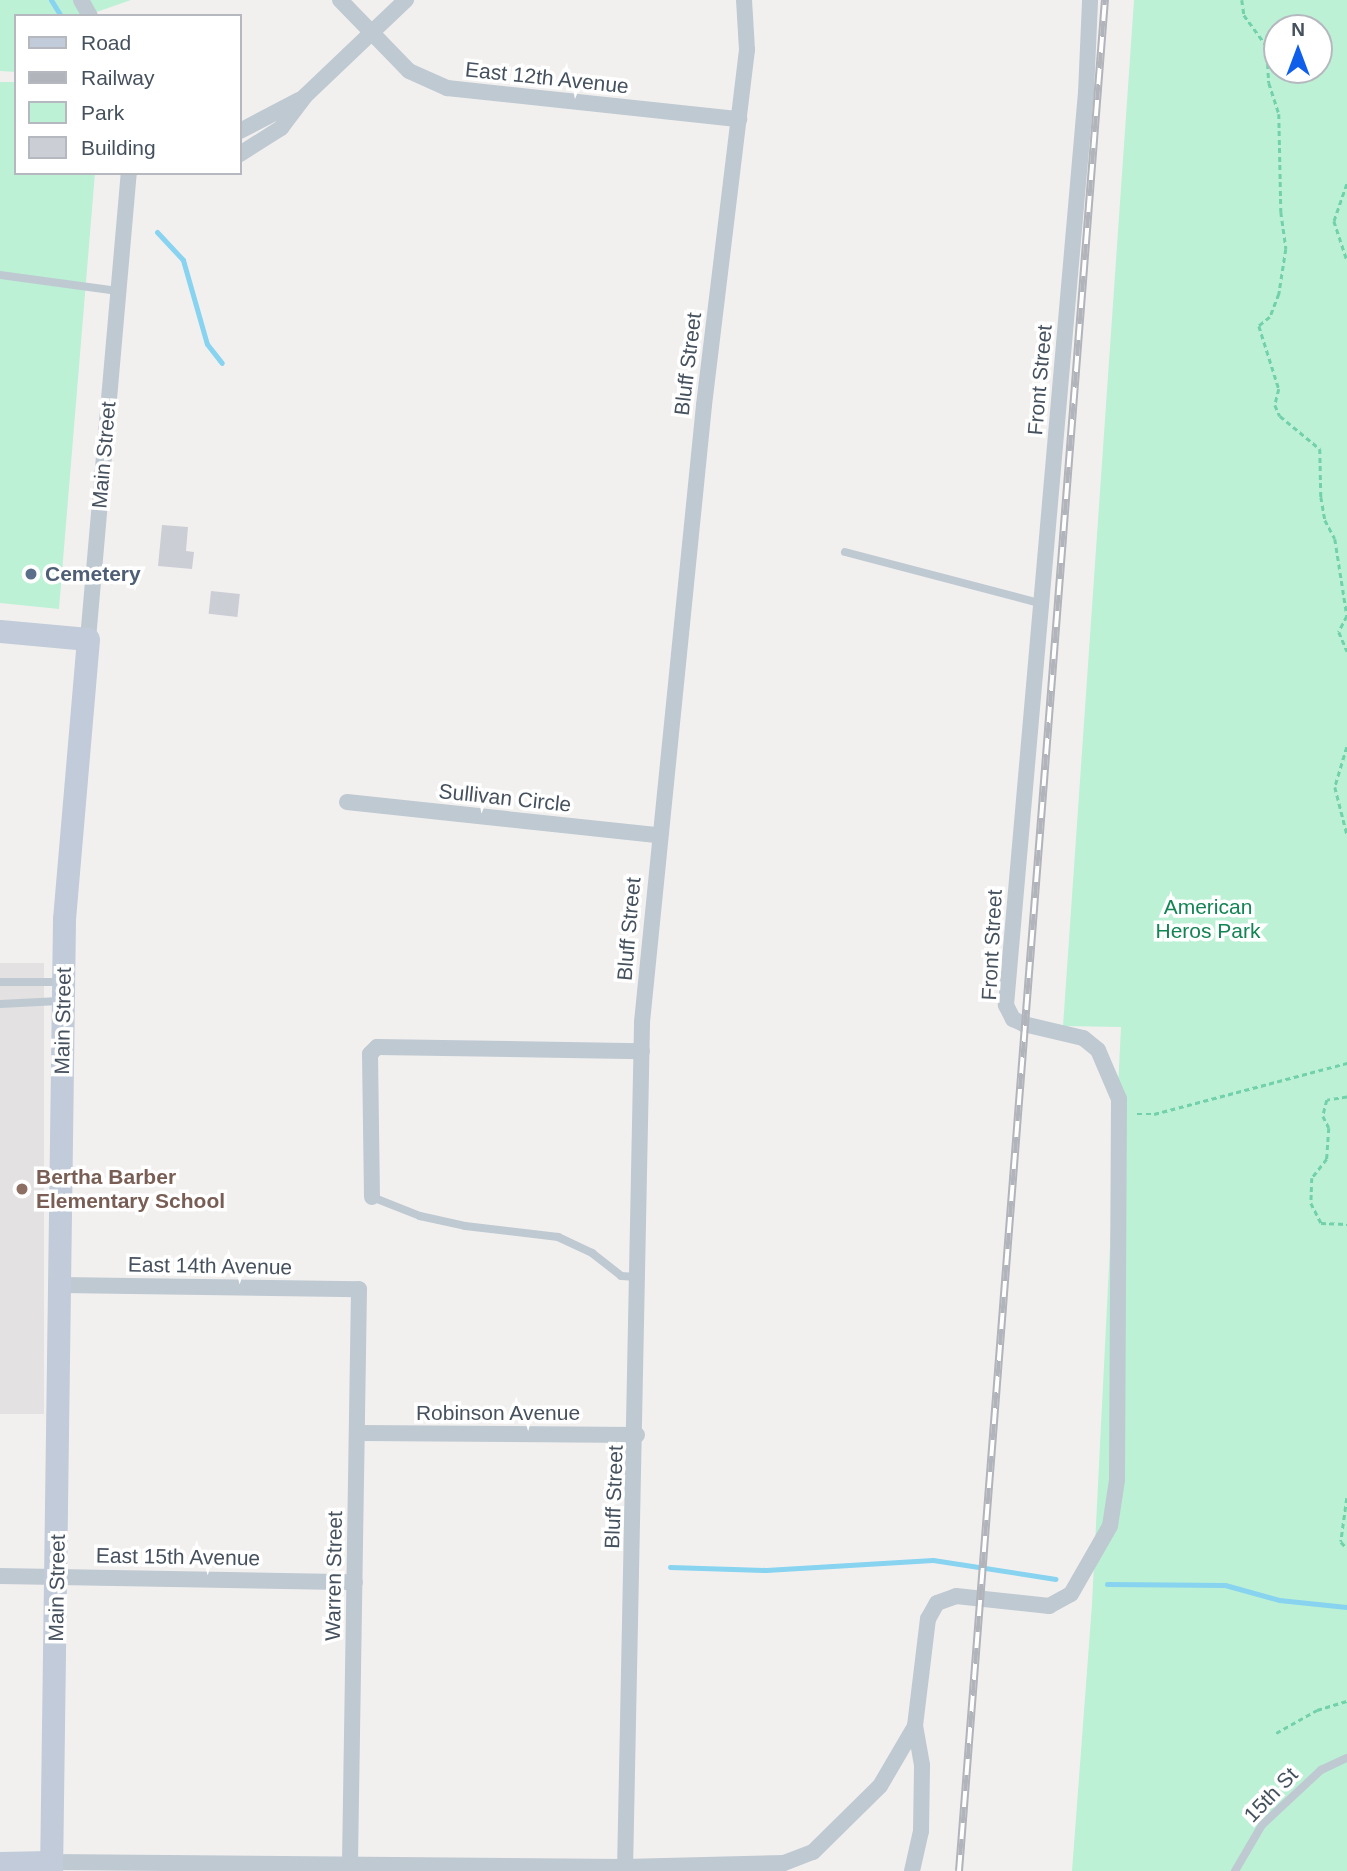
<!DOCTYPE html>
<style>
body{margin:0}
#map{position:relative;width:1347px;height:1871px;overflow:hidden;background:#f2f0ef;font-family:Helvetica,sans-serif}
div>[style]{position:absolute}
.education>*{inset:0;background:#e3e1e1;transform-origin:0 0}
.green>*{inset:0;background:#bcf1d5}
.stream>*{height:5px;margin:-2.5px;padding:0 2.5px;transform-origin:2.5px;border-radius:2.5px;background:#87d3f0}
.building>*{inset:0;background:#cbced5;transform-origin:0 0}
.path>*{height:2.5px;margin-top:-1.25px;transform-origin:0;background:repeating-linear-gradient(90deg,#72d1aa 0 5px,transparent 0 8.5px)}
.lane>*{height:8px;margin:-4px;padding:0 4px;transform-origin:4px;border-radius:4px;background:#bfc9d2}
.street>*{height:16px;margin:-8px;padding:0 8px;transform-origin:8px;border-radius:8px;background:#bfc9d2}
.secondary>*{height:23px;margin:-11.5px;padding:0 11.5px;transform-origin:11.5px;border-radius:11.5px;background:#c1cbd9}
.rail>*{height:8px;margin-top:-4px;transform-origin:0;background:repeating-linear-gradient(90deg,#fff 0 16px,#b1b4ba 0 32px);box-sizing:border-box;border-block:2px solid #b1b4ba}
.dots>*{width:19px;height:19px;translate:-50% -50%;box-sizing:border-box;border:4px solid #fff;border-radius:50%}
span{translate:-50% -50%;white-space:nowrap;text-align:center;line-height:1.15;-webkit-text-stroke:7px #fff;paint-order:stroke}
.street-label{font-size:21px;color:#46515e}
.service-label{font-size:21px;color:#4e5e75;font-weight:700}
.left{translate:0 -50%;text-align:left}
.park-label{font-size:21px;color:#138454}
.education-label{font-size:21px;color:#785e54;font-weight:700}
.legend{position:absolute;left:14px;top:14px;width:228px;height:161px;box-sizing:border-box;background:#fff;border:2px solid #b5b9bf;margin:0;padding:9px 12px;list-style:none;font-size:21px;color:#46515e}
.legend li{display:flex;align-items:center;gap:14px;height:35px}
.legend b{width:35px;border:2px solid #b5b9bf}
.north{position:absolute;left:1263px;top:14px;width:70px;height:70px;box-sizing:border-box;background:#fff;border:2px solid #b5b9bf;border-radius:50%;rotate:0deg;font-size:19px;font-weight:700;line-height:28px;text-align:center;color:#46515e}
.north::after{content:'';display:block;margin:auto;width:24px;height:32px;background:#105feb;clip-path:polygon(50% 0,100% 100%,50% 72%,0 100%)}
</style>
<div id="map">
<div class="education">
<div style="left:0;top:963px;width:44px;height:451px"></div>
</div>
<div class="green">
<div style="clip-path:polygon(0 0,131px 0,85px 16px,16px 16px,16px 72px,0 71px)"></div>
<div style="clip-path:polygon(evenodd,1134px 0,1347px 0,1347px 1871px,1072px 1871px,1092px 1604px,1121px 1027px,1063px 1026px,1134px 0,1277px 28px,1319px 28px,1319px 70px,1277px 70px,1277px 28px)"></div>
<div style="clip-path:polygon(0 82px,16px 82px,16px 173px,95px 173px,59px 609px,0 603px)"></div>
</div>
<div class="stream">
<div style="left:51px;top:0;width:19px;rotate:58deg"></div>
<div style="left:157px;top:232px;width:38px;rotate:47deg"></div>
<div style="left:183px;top:260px;width:87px;rotate:74.1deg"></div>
<div style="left:207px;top:344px;width:24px;rotate:52deg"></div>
<div style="left:670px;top:1567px;width:96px;rotate:1.8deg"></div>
<div style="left:766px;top:1570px;width:167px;rotate:-3.4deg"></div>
<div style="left:933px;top:1560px;width:124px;rotate:8.8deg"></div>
<div style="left:1107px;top:1584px;width:118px;rotate:0.5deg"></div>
<div style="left:1225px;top:1585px;width:56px;rotate:15.5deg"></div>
<div style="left:1279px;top:1600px;width:68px;rotate:5.9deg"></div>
</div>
<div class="building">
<div style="clip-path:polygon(162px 525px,188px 527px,186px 551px,194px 552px,192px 569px,158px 566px)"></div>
<div style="left:211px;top:591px;width:29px;height:23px;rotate:6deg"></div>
</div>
<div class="path">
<div style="left:1242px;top:0;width:15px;rotate:82deg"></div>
<div style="left:1244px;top:15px;width:39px;rotate:54deg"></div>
<div style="left:1267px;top:47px;width:36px;rotate:87deg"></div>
<div style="left:1269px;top:83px;width:33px;rotate:72deg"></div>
<div style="left:1279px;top:114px;width:98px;rotate:88.8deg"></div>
<div style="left:1281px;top:212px;width:37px;rotate:82deg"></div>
<div style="left:1286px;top:249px;width:46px;rotate:98.8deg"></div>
<div style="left:1279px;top:294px;width:25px;rotate:111deg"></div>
<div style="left:1270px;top:317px;width:14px;rotate:141deg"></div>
<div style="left:1259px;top:326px;width:66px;rotate:72.4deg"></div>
<div style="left:1279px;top:389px;width:16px;rotate:104deg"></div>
<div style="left:1275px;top:405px;width:12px;rotate:66deg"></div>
<div style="left:1280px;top:416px;width:52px;rotate:39.5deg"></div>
<div style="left:1320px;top:449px;width:48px;rotate:88.8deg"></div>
<div style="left:1321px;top:497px;width:23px;rotate:80deg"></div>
<div style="left:1325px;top:520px;width:21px;rotate:62deg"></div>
<div style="left:1335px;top:539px;width:78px;rotate:81.1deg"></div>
<div style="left:1347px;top:616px;width:18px;rotate:117deg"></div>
<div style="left:1339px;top:632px;width:21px;rotate:67deg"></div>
<div style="left:1347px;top:184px;width:39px;rotate:109deg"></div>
<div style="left:1334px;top:221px;width:41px;rotate:71.6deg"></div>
<div style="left:1347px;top:747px;width:42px;rotate:106.7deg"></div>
<div style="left:1335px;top:787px;width:49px;rotate:75.7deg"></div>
<div style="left:1347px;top:1097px;width:20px;rotate:171deg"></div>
<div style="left:1327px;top:1100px;width:16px;rotate:104deg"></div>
<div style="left:1323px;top:1116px;width:13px;rotate:63deg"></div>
<div style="left:1329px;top:1128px;width:31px;rotate:94deg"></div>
<div style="left:1327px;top:1159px;width:24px;rotate:128deg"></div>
<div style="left:1312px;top:1178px;width:25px;rotate:92deg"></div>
<div style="left:1311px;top:1203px;width:22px;rotate:63deg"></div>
<div style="left:1321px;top:1223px;width:26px;rotate:2deg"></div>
<div style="left:1137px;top:1114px;width:17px"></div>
<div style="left:1154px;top:1114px;width:200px;rotate:-14.8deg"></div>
<div style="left:1347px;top:1498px;width:44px;rotate:97.8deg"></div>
<div style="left:1341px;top:1542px;width:8px;rotate:45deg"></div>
<div style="left:1276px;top:1733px;width:47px;rotate:-29.3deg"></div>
<div style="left:1317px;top:1710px;width:31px;rotate:-17deg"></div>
</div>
<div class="lane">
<div style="left:0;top:275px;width:119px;rotate:7.7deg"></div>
<div style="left:845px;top:552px;width:202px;rotate:14.7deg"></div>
<div style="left:0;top:982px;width:61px"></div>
<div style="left:0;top:1004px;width:59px;rotate:-2.9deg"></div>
<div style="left:372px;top:1197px;width:52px;rotate:21.6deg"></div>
<div style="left:420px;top:1216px;width:46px;rotate:12.5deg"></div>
<div style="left:465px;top:1226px;width:94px;rotate:6.7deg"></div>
<div style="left:558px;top:1237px;width:38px;rotate:25deg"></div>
<div style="left:592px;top:1253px;width:37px;rotate:38deg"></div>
<div style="left:621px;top:1276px;width:17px;rotate:3deg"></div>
<div style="left:1235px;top:1871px;width:53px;rotate:-59.6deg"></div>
<div style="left:1262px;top:1825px;width:81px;rotate:-43deg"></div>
<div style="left:1321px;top:1770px;width:29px;rotate:-25deg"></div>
</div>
<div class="street">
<div style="left:81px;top:0;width:18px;rotate:61deg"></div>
<div style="left:340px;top:0;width:99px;rotate:45.8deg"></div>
<div style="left:409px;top:71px;width:42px;rotate:24.1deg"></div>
<div style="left:447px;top:88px;width:294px;rotate:6.1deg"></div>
<div style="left:240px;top:131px;width:67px;rotate:-27.7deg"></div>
<div style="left:240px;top:154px;width:49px;rotate:-32.4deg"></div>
<div style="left:281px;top:128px;width:39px;rotate:-53deg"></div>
<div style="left:304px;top:97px;width:141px;rotate:-43.6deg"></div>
<div style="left:88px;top:639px;width:468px;rotate:-85deg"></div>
<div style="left:347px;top:802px;width:313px;rotate:6.1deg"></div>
<div style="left:372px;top:1197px;width:143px;rotate:-90.8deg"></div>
<div style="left:370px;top:1054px;width:10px;rotate:-45deg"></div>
<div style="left:377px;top:1047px;width:265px;rotate:0.9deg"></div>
<div style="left:60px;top:1285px;width:299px;rotate:0.8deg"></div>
<div style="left:359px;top:1289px;width:575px;rotate:90.9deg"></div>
<div style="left:359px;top:1433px;width:278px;rotate:0.4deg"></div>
<div style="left:0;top:1576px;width:355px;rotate:1deg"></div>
<div style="left:50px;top:1862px;width:574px;rotate:0.5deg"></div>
<div style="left:624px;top:1867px;width:160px;rotate:-1.4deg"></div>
<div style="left:784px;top:1863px;width:31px;rotate:-21deg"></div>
<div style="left:813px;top:1852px;width:94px;rotate:-44.6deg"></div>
<div style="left:880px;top:1786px;width:69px;rotate:-59.7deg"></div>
<div style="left:625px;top:1871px;width:849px;rotate:-88.85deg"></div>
<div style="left:642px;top:1022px;width:620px;rotate:-84.26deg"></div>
<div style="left:704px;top:405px;width:358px;rotate:-83.1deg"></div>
<div style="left:747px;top:50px;width:50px;rotate:-93.4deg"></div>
<div style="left:912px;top:1871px;width:41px;rotate:-77.3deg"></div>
<div style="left:921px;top:1831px;width:66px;rotate:-89.1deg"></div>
<div style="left:922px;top:1765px;width:40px;rotate:-100deg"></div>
<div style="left:915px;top:1726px;width:108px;rotate:-83.1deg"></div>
<div style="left:928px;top:1619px;width:18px;rotate:-61deg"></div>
<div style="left:937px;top:1603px;width:20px;rotate:-20deg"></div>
<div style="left:956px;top:1596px;width:94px;rotate:6.1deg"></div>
<div style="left:1049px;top:1606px;width:25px;rotate:-29deg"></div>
<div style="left:1071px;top:1594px;width:78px;rotate:-60.2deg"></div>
<div style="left:1110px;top:1526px;width:47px;rotate:-81.3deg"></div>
<div style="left:1117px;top:1480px;width:381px;rotate:-89.7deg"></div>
<div style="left:1119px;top:1099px;width:53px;rotate:-113.2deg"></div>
<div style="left:1098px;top:1050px;width:19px;rotate:-141deg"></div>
<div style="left:1083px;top:1038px;width:61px;rotate:-166.7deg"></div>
<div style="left:1024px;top:1024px;width:12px;rotate:-156deg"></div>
<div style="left:1013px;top:1019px;width:16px;rotate:-117deg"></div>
<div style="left:1006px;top:1005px;width:916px;rotate:-84.99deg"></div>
<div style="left:1086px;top:93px;width:93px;rotate:-87.5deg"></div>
</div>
<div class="secondary">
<div style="left:0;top:631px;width:88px;rotate:5.2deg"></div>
<div style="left:88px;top:639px;width:281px;rotate:94.9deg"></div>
<div style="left:64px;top:919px;width:952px;rotate:90.78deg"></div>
<div style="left:0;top:1863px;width:50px;rotate:-1.1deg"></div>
</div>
<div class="rail">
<div style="left:959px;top:1871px;width:1877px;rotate:-85.54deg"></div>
</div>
<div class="dots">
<div style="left:31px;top:574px;background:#5c6f8a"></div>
<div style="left:22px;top:1189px;background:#8d6e63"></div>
</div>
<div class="street-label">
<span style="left:547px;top:78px;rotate:6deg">East 12th Avenue</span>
<span style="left:688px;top:364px;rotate:-83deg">Bluff Street</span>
<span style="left:1040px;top:380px;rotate:-85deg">Front Street</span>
<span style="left:104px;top:455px;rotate:-85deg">Main Street</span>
<span style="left:505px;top:798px;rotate:6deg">Sullivan Circle</span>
<span style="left:629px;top:929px;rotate:-85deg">Bluff Street</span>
<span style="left:992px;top:945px;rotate:-87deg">Front Street</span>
<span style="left:63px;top:1021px;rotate:-89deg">Main Street</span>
<span style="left:210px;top:1266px;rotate:1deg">East 14th Avenue</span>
<span style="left:498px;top:1413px">Robinson Avenue</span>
<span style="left:614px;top:1497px;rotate:-88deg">Bluff Street</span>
<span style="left:178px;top:1557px;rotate:1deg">East 15th Avenue</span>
<span style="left:334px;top:1576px;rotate:-89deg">Warren Street</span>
<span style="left:57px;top:1588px;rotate:-89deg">Main Street</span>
<span style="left:1271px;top:1795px;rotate:-46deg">15th St</span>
</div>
<div class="service-label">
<span class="left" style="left:45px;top:574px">Cemetery</span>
</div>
<div class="park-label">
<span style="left:1208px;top:919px">American<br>Heros Park</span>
</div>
<div class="education-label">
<span class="left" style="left:36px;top:1189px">Bertha Barber<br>Elementary School</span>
</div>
<ul class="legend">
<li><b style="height:9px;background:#c1cbd9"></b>Road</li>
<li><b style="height:9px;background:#b1b4ba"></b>Railway</li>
<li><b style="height:19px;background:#bcf1d5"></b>Park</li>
<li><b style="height:19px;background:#cbced5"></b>Building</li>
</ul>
<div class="north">N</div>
</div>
